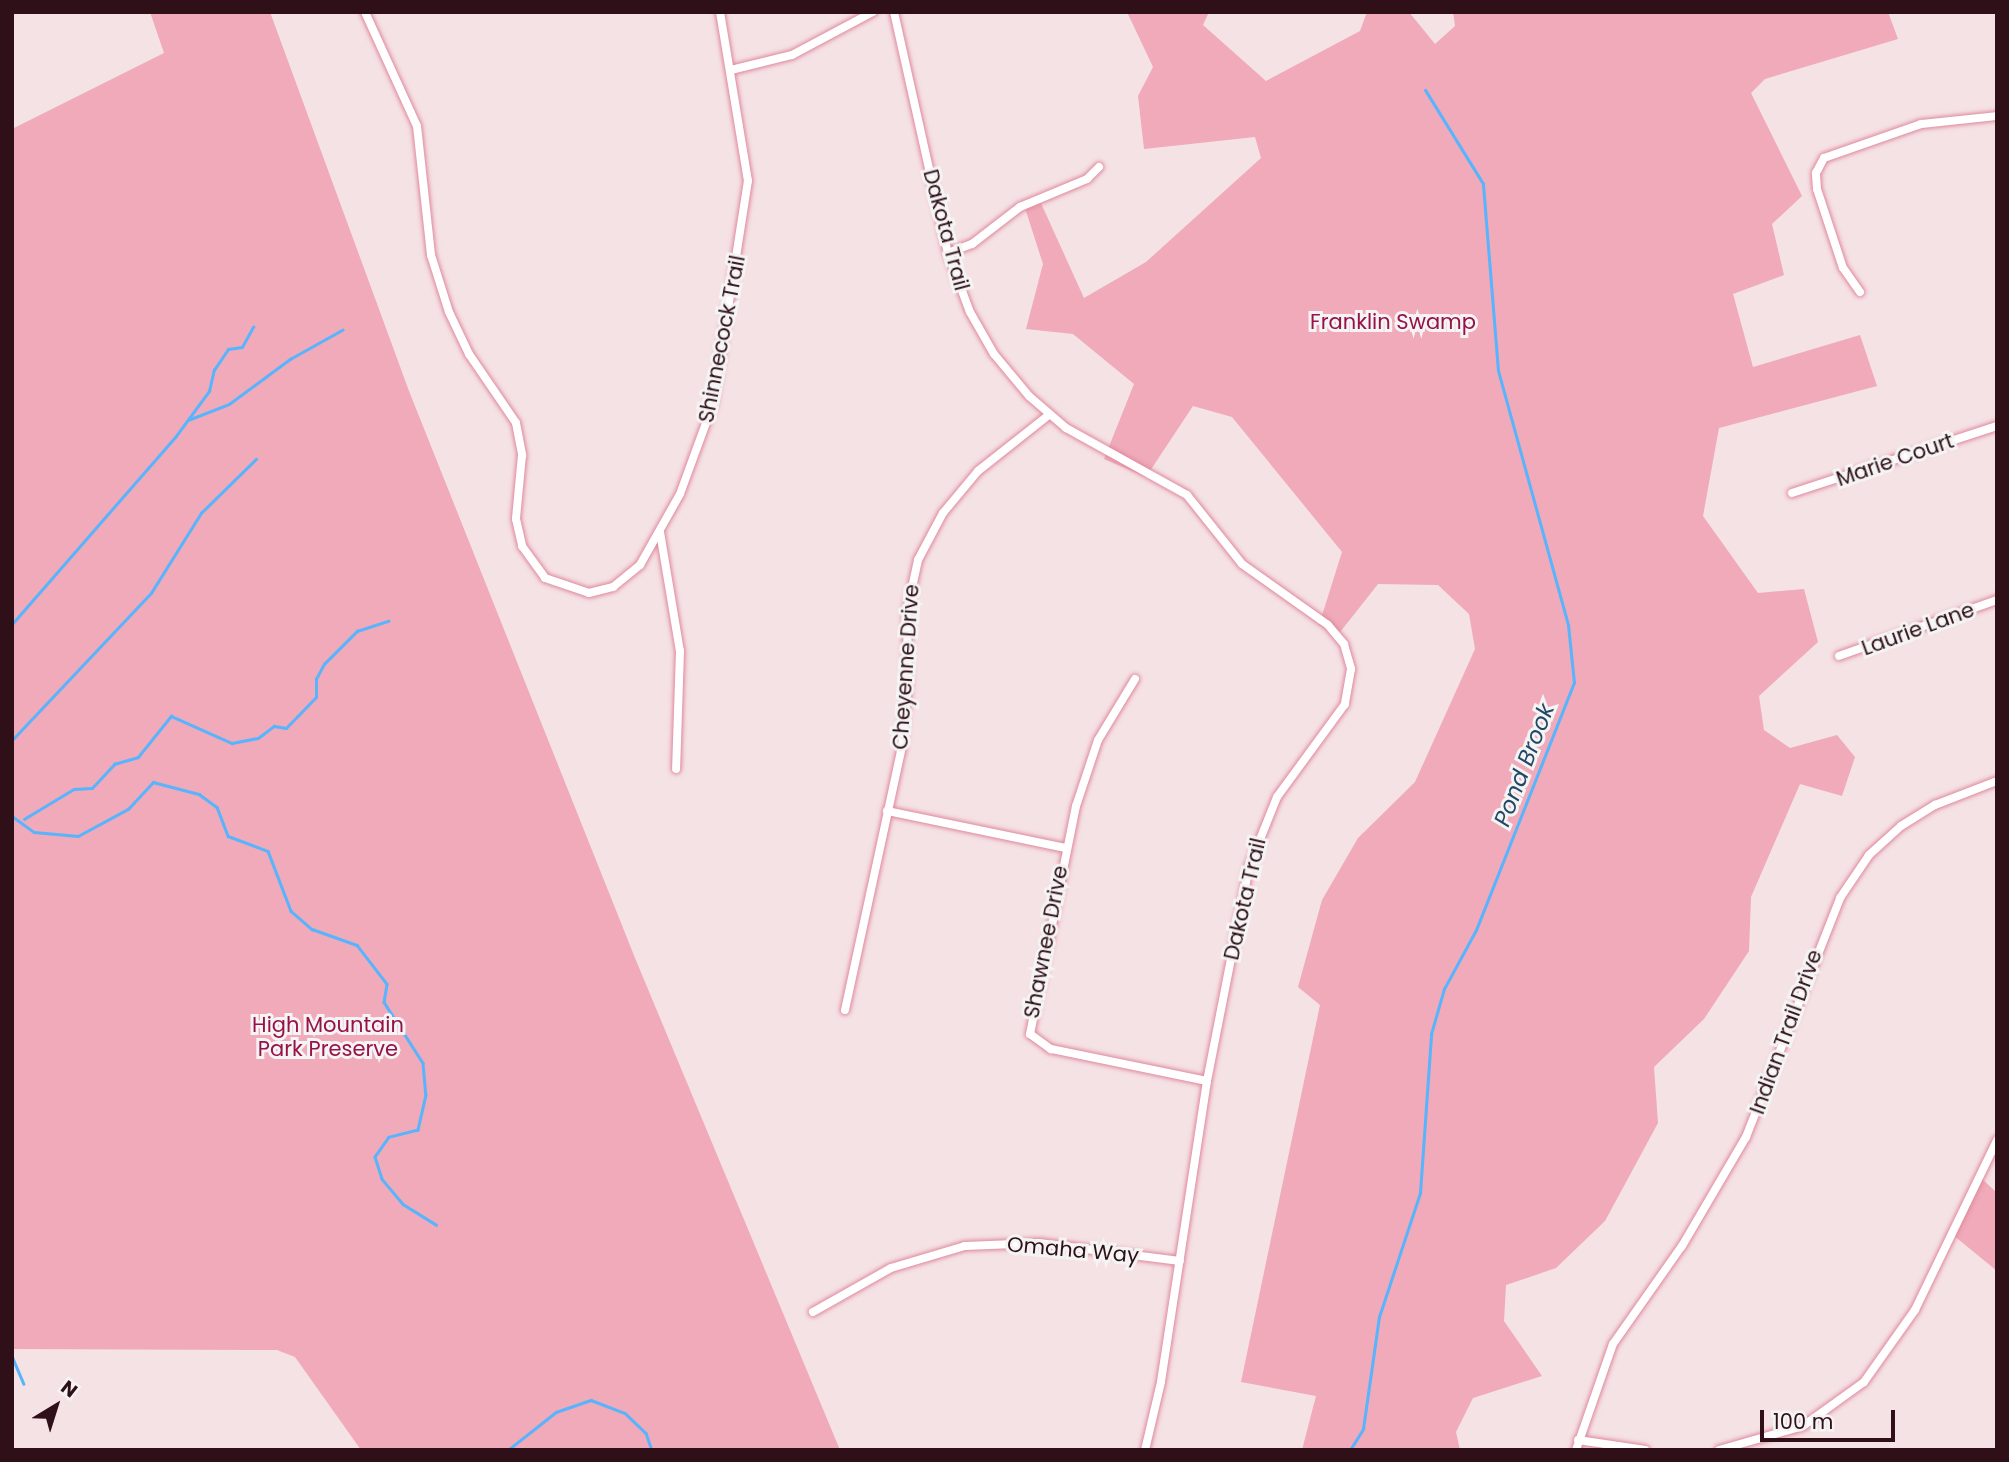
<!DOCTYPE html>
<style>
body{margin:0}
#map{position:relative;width:2009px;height:1462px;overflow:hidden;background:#f5e2e5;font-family:Poppins,sans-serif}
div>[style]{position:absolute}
.green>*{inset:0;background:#f0aab9}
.stream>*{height:2.5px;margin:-1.25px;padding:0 1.25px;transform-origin:1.25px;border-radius:1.25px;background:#57b4fd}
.roads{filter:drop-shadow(0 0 2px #df899d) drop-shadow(0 0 2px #df899d)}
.minor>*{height:8px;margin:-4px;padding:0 4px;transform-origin:4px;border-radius:4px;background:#fff}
span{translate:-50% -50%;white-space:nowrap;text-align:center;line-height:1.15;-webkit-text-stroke:6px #f4f4f4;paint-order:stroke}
.street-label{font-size:21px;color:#2f0f18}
.park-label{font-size:21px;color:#981248}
.water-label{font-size:23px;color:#224866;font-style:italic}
.frame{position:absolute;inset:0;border:14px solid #2f0f18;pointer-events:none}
.north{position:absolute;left:21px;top:1371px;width:70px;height:70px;-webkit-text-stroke:5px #f4f4f4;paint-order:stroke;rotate:38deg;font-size:19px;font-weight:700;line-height:28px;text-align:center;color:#2f0f18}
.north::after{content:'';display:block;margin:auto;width:24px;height:32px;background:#2f0f18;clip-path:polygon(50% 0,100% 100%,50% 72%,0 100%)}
.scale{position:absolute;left:1760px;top:1410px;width:135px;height:32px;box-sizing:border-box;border:4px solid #2f0f18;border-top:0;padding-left:9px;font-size:21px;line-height:24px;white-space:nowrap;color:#2f0f18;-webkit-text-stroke:5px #f4f4f4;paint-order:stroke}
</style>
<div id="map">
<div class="green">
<div style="clip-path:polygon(150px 12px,270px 12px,409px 391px,635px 958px,840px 1450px,361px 1450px,295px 1357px,277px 1350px,12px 1349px,12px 129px,164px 53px)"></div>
<div style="clip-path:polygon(1127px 12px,1209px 12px,1203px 25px,1266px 81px,1360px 31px,1367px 12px,1409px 12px,1435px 44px,1455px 26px,1453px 12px,1888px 12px,1898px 39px,1765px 79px,1751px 93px,1802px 196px,1772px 224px,1784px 275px,1733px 294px,1753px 367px,1860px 335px,1877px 386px,1719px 428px,1703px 516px,1758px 593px,1804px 589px,1818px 642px,1759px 696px,1764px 730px,1790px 748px,1837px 735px,1855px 757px,1842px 796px,1800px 784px,1751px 897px,1749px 951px,1704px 1019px,1654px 1067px,1658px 1123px,1605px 1221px,1556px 1268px,1506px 1285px,1504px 1321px,1542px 1376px,1473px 1398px,1456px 1432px,1460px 1450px,1302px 1450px,1316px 1396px,1241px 1382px,1320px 1005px,1298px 987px,1322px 900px,1358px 838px,1415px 782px,1475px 649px,1469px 614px,1438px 585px,1378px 584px,1337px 636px,1319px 625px,1342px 552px,1232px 417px,1193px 406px,1146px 477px,1104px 459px,1134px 384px,1073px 334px,1026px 329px,1043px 264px,1025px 208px,1040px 201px,1084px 298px,1146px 262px,1261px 158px,1255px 137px,1144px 149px,1138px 96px,1153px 67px)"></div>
<div style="clip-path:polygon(1978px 1175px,1997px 1193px,1997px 1271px,1953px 1235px)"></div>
</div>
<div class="stream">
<div style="left:188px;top:420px;width:44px;rotate:-21.3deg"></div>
<div style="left:229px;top:404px;width:76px;rotate:-36.4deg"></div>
<div style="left:290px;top:359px;width:60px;rotate:-29.1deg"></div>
<div style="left:12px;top:624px;width:249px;rotate:-48.9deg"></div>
<div style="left:176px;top:436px;width:56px;rotate:-53.7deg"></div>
<div style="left:209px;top:391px;width:22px;rotate:-77deg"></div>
<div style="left:214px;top:370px;width:25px;rotate:-56deg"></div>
<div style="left:228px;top:349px;width:14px;rotate:-8deg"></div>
<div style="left:242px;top:347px;width:23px;rotate:-61deg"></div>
<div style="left:12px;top:740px;width:202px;rotate:-46.6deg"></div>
<div style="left:151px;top:593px;width:94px;rotate:-58deg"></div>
<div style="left:201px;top:513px;width:77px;rotate:-44.5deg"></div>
<div style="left:12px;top:816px;width:27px;rotate:36deg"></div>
<div style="left:34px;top:832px;width:44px;rotate:5.2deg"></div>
<div style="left:78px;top:836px;width:57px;rotate:-28.4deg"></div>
<div style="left:128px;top:809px;width:37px;rotate:-47deg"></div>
<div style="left:153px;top:782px;width:48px;rotate:14.6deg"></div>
<div style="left:199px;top:794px;width:22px;rotate:36deg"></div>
<div style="left:217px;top:807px;width:31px;rotate:69deg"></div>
<div style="left:228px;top:836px;width:43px;rotate:20.6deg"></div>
<div style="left:268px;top:851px;width:64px;rotate:69deg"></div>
<div style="left:291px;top:911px;width:28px;rotate:41deg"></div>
<div style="left:312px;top:929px;width:48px;rotate:19.6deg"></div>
<div style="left:357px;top:945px;width:49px;rotate:52.4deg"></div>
<div style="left:387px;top:984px;width:18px;rotate:99deg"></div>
<div style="left:384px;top:1002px;width:72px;rotate:57.4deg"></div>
<div style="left:423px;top:1063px;width:32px;rotate:85deg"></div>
<div style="left:426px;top:1095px;width:36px;rotate:103deg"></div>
<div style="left:418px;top:1130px;width:30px;rotate:166deg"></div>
<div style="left:389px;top:1137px;width:24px;rotate:125deg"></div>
<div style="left:375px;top:1157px;width:23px;rotate:72deg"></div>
<div style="left:382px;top:1179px;width:33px;rotate:50deg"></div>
<div style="left:403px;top:1204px;width:39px;rotate:32deg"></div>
<div style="left:24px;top:819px;width:58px;rotate:-31deg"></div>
<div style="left:74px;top:789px;width:18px;rotate:-3deg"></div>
<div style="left:92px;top:788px;width:33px;rotate:-47deg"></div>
<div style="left:114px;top:764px;width:25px;rotate:-16deg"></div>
<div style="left:138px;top:757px;width:53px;rotate:-51.2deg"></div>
<div style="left:171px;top:716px;width:67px;rotate:23.9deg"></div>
<div style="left:232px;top:743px;width:26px;rotate:-11deg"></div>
<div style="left:258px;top:738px;width:20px;rotate:-37deg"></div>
<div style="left:274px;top:726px;width:12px;rotate:9deg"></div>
<div style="left:286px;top:728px;width:43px;rotate:-45.9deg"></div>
<div style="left:316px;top:697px;width:18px;rotate:-90deg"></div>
<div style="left:316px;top:679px;width:17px;rotate:-62deg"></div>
<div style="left:324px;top:664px;width:47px;rotate:-45deg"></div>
<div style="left:357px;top:631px;width:33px;rotate:-18deg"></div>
<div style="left:12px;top:1356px;width:30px;rotate:67deg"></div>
<div style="left:508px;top:1450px;width:61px;rotate:-38.4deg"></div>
<div style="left:556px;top:1412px;width:37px;rotate:-19deg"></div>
<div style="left:591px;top:1400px;width:36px;rotate:21deg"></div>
<div style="left:625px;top:1413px;width:29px;rotate:44deg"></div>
<div style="left:646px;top:1433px;width:18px;rotate:71deg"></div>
<div style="left:1350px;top:1450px;width:25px;rotate:-58deg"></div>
<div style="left:1363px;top:1429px;width:113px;rotate:-81.9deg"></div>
<div style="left:1379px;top:1317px;width:131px;rotate:-71.7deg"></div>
<div style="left:1420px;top:1193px;width:159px;rotate:-86deg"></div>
<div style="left:1431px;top:1034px;width:47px;rotate:-73.9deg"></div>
<div style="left:1444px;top:989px;width:67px;rotate:-61.5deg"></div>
<div style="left:1476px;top:930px;width:266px;rotate:-68.4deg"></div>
<div style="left:1574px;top:683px;width:58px;rotate:-95.9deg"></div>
<div style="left:1568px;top:625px;width:263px;rotate:-105.4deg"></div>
<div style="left:1498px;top:371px;width:188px;rotate:-94.6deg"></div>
<div style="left:1483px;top:184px;width:110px;rotate:-121.7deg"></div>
</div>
<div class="roads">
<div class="minor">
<div style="left:365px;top:12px;width:125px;rotate:65.5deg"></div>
<div style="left:417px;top:126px;width:130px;rotate:83.8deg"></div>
<div style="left:431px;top:255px;width:60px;rotate:72.5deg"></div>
<div style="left:449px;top:312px;width:47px;rotate:64.5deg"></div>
<div style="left:469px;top:354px;width:83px;rotate:55.7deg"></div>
<div style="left:516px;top:423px;width:33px;rotate:79deg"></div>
<div style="left:522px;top:455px;width:64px;rotate:95.4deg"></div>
<div style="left:516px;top:519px;width:28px;rotate:77deg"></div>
<div style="left:522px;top:546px;width:39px;rotate:54deg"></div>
<div style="left:545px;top:578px;width:46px;rotate:18.8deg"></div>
<div style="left:589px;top:593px;width:25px;rotate:-14deg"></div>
<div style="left:613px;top:587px;width:35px;rotate:-39deg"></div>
<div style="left:640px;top:565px;width:81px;rotate:-60.6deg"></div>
<div style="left:680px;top:494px;width:96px;rotate:-69.9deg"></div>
<div style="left:713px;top:404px;width:226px;rotate:-81.1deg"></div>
<div style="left:748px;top:181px;width:171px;rotate:-99.4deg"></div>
<div style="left:894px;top:12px;width:247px;rotate:77.4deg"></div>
<div style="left:948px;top:253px;width:63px;rotate:69.6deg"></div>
<div style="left:970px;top:312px;width:48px;rotate:60.3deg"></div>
<div style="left:994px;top:354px;width:55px;rotate:50.2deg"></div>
<div style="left:1029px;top:396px;width:49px;rotate:40.9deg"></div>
<div style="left:1066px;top:428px;width:138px;rotate:29deg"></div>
<div style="left:1187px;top:495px;width:88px;rotate:51.4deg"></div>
<div style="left:1242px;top:564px;width:105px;rotate:35.3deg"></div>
<div style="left:1328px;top:625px;width:25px;rotate:50deg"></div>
<div style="left:1344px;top:644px;width:26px;rotate:74deg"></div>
<div style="left:1351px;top:669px;width:36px;rotate:100deg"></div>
<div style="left:1345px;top:704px;width:115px;rotate:126.2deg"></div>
<div style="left:1277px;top:797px;width:75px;rotate:111.8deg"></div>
<div style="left:1249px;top:867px;width:218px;rotate:101.1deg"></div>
<div style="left:1207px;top:1081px;width:304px;rotate:98.7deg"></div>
<div style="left:1161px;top:1382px;width:70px;rotate:103.2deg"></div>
<div style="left:731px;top:70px;width:63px;rotate:-13.8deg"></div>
<div style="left:792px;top:55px;width:92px;rotate:-28deg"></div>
<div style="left:948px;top:253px;width:26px;rotate:-21deg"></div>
<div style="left:972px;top:244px;width:61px;rotate:-37.6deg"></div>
<div style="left:1020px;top:207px;width:73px;rotate:-22.7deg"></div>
<div style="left:1087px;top:179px;width:17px;rotate:-45deg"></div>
<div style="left:1860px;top:292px;width:29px;rotate:-125deg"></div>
<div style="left:1843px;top:268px;width:83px;rotate:-108.2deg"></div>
<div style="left:1817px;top:189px;width:16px;rotate:-94deg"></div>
<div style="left:1816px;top:173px;width:17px;rotate:-62deg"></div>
<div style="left:1824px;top:158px;width:103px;rotate:-19.3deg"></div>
<div style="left:1921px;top:124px;width:76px;rotate:-6deg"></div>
<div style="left:1792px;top:493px;width:216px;rotate:-18.1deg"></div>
<div style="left:660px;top:532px;width:121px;rotate:80.5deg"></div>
<div style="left:680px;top:651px;width:118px;rotate:91.9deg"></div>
<div style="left:1839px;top:656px;width:168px;rotate:-19.5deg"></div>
<div style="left:1135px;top:679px;width:71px;rotate:121.2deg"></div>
<div style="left:1098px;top:740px;width:70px;rotate:108.4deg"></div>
<div style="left:1076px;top:806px;width:233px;rotate:101.4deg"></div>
<div style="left:1030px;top:1034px;width:26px;rotate:36deg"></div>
<div style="left:1051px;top:1049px;width:159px;rotate:11.6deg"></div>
<div style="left:887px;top:811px;width:182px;rotate:11.7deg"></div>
<div style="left:845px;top:1010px;width:270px;rotate:-77.8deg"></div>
<div style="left:902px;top:746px;width:63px;rotate:-84.6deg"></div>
<div style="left:908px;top:683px;width:72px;rotate:-90.8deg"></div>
<div style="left:907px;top:611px;width:52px;rotate:-77.8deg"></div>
<div style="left:918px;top:560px;width:53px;rotate:-62deg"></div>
<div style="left:943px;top:513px;width:55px;rotate:-50.2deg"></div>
<div style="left:978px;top:471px;width:90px;rotate:-38.3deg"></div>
<div style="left:813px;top:1312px;width:90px;rotate:-29.4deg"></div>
<div style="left:891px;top:1268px;width:77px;rotate:-16.6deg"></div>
<div style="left:965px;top:1246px;width:74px;rotate:-2.3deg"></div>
<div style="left:1039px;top:1243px;width:142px;rotate:7.3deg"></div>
<div style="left:1578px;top:1440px;width:68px;rotate:8.5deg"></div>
<div style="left:1576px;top:1450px;width:112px;rotate:-70.8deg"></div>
<div style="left:1613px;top:1344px;width:120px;rotate:-54.9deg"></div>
<div style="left:1682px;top:1246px;width:126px;rotate:-59.6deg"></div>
<div style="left:1746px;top:1137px;width:257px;rotate:-68.5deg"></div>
<div style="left:1840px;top:898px;width:52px;rotate:-56deg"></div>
<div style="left:1869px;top:855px;width:43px;rotate:-42.2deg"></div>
<div style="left:1901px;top:826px;width:40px;rotate:-32deg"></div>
<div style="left:1935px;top:805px;width:66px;rotate:-21.2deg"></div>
<div style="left:1719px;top:1450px;width:87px;rotate:-15.9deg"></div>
<div style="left:1803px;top:1426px;width:75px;rotate:-35.8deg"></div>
<div style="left:1864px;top:1382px;width:88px;rotate:-54.7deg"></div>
<div style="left:1915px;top:1310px;width:189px;rotate:-64.2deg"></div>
</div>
</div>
<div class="street-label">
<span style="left:946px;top:230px;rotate:75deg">Dakota Trail</span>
<span style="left:722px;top:339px;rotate:-79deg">Shinnecock Trail</span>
<span style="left:1895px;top:460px;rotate:-19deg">Marie Court</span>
<span style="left:1918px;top:629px;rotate:-20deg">Laurie Lane</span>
<span style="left:906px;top:667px;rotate:-86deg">Cheyenne Drive</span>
<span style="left:1245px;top:899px;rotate:-77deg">Dakota Trail</span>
<span style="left:1046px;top:942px;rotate:-79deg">Shawnee Drive</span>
<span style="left:1786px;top:1032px;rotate:-70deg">Indian Trail Drive</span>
<span style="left:1073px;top:1250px;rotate:5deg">Omaha Way</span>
</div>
<div class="park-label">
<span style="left:1393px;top:322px">Franklin Swamp</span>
<span style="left:328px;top:1037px">High Mountain<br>Park Preserve</span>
</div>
<div class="water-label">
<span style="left:1524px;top:765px;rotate:-69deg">Pond Brook</span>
</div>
<div class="frame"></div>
<div class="north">N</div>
<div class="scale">100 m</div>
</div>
